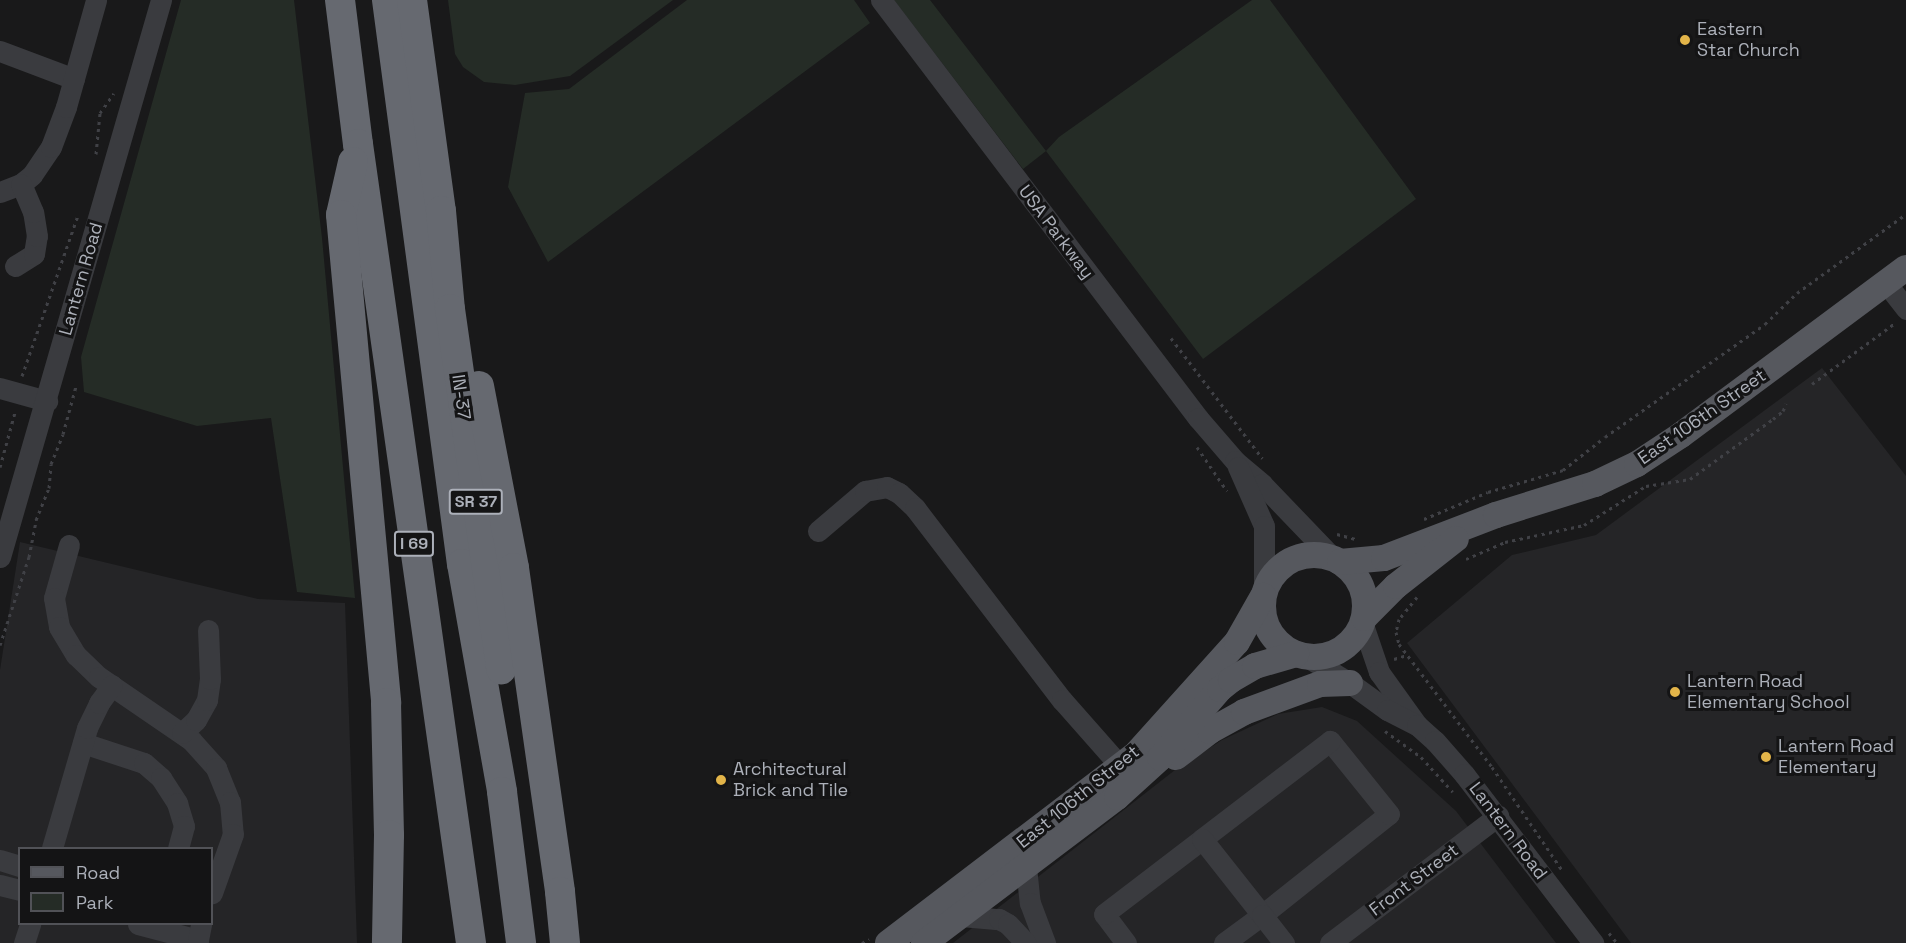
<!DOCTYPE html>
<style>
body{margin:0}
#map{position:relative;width:1906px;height:943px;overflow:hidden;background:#19191a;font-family:"Space Grotesk",sans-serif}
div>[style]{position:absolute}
.built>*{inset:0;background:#252527}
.green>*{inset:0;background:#252c26}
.path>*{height:3px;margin-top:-1.5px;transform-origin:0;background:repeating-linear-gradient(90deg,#404146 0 3px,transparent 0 7.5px)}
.minor>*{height:21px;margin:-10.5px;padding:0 10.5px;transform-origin:10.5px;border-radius:10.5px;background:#3a3b3f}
.major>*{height:26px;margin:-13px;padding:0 13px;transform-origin:13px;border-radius:13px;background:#56585e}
.major>.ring{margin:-13px;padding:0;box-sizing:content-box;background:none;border:26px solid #56585e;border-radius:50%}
.highway>*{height:30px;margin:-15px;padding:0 15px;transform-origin:15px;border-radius:15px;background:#666970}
.dots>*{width:16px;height:16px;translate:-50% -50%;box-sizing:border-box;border:3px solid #141415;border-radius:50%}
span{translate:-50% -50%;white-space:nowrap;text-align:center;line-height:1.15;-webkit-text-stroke:6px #141415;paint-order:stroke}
.shield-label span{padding:2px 4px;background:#141415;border:2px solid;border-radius:4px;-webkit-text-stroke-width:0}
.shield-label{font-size:16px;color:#acb0b9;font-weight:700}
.poi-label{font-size:18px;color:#acb0b9}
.left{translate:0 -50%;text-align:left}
.street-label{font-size:18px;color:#acb0b9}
.legend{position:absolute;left:18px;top:847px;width:195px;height:78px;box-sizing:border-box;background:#141415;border:2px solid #515257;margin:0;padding:8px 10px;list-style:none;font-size:18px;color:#acb0b9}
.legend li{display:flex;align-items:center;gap:12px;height:30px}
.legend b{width:30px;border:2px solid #515257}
</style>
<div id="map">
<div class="built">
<div style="clip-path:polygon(1822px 368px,1906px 476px,1906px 943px,1631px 943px,1407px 643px,1512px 555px,1596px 535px)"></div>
<div style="clip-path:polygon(evenodd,20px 542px,258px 599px,345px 603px,357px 943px,0 943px,0 670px,20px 542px,20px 848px,212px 848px,212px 924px,20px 924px,20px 848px)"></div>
<div style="clip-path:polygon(1322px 707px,1357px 721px,1456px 811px,1556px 943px,953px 943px,1175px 770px,1222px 740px,1278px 714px)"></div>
</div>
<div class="green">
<div style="clip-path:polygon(181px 0,294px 0,322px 238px,355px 598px,297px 592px,271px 418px,197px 426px,84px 392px,81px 357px)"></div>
<div style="clip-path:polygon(448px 0,673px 0,570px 76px,515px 85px,484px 82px,463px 67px,455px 54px)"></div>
<div style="clip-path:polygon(687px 0,854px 0,870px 23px,548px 262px,508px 187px,525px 93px,569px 89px)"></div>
<div style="clip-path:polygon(894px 0,930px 0,1046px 151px,1059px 137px,1252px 0,1270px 0,1416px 199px,1203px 359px,1046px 151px,1023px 169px)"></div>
</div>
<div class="path">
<div style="left:96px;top:154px;width:41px;rotate:-84.4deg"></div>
<div style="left:100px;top:113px;width:24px;rotate:-55deg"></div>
<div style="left:1171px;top:338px;width:151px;rotate:52.8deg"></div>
<div style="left:22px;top:376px;width:170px;rotate:-70.8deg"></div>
<div style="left:1812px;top:384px;width:103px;rotate:-36.3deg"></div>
<div style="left:1197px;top:447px;width:53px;rotate:55.7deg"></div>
<div style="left:0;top:467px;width:57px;rotate:-74.7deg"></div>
<div style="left:1424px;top:519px;width:69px;rotate:-22.9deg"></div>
<div style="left:1488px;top:492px;width:78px;rotate:-16.3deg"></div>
<div style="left:1563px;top:470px;width:53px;rotate:-38.2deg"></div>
<div style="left:1605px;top:437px;width:196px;rotate:-35.2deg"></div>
<div style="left:1765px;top:324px;width:45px;rotate:-44.1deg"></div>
<div style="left:1797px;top:293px;width:135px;rotate:-35.9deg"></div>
<div style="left:1337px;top:534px;width:20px;rotate:15deg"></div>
<div style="left:1466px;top:559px;width:43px;rotate:-23.6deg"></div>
<div style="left:1505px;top:542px;width:81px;rotate:-12.1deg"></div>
<div style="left:1584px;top:525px;width:73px;rotate:-32.2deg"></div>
<div style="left:1646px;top:486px;width:45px;rotate:-9deg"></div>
<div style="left:1690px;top:479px;width:102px;rotate:-35.9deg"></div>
<div style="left:1773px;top:419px;width:13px;rotate:-39deg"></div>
<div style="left:1783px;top:411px;width:8px;rotate:-67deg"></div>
<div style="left:1417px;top:597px;width:28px;rotate:129deg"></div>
<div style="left:1399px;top:619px;width:13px;rotate:103deg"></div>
<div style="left:1396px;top:632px;width:12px;rotate:76deg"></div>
<div style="left:1399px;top:644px;width:154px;rotate:52.9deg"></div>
<div style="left:1492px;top:767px;width:125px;rotate:55.8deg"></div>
<div style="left:0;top:645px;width:93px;rotate:-71.8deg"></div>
<div style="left:29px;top:557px;width:38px;rotate:-79deg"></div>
<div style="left:36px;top:520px;width:35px;rotate:-68deg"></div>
<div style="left:49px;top:488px;width:24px;rotate:-85deg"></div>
<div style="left:51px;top:464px;width:32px;rotate:-68deg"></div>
<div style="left:63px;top:434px;width:50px;rotate:-74.8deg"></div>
<div style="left:1394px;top:659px;width:14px;rotate:-17deg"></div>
<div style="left:1385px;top:731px;width:44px;rotate:35.8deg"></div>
<div style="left:1421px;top:757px;width:47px;rotate:47.6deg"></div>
<div style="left:1609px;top:933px;width:13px;rotate:51deg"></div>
<div style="left:862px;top:943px;width:8px;rotate:-30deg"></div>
</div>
<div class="minor">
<div style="left:881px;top:0;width:525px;rotate:52.82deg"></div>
<div style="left:1198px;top:418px;width:57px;rotate:49.3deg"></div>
<div style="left:1235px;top:461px;width:35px;rotate:40deg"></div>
<div style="left:1262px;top:484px;width:104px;rotate:46.2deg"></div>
<div style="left:0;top:51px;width:79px;rotate:20.7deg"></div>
<div style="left:0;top:192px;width:22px;rotate:-21deg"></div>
<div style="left:21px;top:184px;width:14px;rotate:-39deg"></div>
<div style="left:32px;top:175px;width:34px;rotate:-56deg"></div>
<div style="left:51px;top:147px;width:43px;rotate:-69.4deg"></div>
<div style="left:66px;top:107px;width:111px;rotate:-74.3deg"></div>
<div style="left:15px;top:266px;width:22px;rotate:-32deg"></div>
<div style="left:34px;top:254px;width:18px;rotate:-81deg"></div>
<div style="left:37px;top:236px;width:24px;rotate:-99deg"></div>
<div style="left:33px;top:212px;width:30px;rotate:-113deg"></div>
<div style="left:1886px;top:283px;width:33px;rotate:52deg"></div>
<div style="left:0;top:388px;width:49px;rotate:15.5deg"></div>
<div style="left:1238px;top:467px;width:64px;rotate:66.2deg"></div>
<div style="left:1264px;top:526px;width:65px;rotate:90deg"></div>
<div style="left:818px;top:531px;width:62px;rotate:-40.4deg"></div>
<div style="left:865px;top:491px;width:22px;rotate:-10deg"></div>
<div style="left:887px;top:487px;width:13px;rotate:27deg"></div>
<div style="left:899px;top:493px;width:22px;rotate:43deg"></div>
<div style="left:915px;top:508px;width:242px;rotate:52.6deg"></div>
<div style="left:1062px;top:700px;width:89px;rotate:48.6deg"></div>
<div style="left:69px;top:545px;width:55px;rotate:105.8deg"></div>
<div style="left:54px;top:598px;width:29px;rotate:80deg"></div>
<div style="left:59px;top:627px;width:33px;rotate:59deg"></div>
<div style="left:76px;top:655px;width:32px;rotate:44deg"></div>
<div style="left:99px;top:677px;width:112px;rotate:34.4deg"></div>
<div style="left:191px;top:740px;width:38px;rotate:48deg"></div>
<div style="left:216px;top:768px;width:37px;rotate:68deg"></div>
<div style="left:230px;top:802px;width:32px;rotate:85deg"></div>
<div style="left:233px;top:834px;width:63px;rotate:109.6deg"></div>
<div style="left:0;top:557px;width:580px;rotate:-73.88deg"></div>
<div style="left:1362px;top:622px;width:53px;rotate:71.2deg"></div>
<div style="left:1379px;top:672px;width:65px;rotate:54.4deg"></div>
<div style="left:1307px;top:657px;width:50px;rotate:31.2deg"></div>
<div style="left:1350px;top:683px;width:46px;rotate:36.1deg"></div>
<div style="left:1387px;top:710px;width:34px;rotate:27deg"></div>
<div style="left:1417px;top:725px;width:24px;rotate:42deg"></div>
<div style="left:1435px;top:741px;width:44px;rotate:48.7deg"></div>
<div style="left:1464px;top:774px;width:213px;rotate:52.6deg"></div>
<div style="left:182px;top:733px;width:19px;rotate:-43deg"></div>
<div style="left:196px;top:720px;width:23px;rotate:-61deg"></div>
<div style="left:207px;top:700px;width:21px;rotate:-82deg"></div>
<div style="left:210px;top:679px;width:49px;rotate:-92.3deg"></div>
<div style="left:83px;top:743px;width:64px;rotate:18.2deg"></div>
<div style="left:144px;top:763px;width:23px;rotate:41deg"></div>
<div style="left:161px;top:778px;width:30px;rotate:57deg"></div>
<div style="left:177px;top:803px;width:24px;rotate:73deg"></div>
<div style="left:184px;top:826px;width:23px;rotate:105deg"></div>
<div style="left:52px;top:848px;width:125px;rotate:-73.7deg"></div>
<div style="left:87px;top:728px;width:28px;rotate:-64deg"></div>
<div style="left:99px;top:703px;width:22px;rotate:-54deg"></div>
<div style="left:0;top:860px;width:21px;rotate:17deg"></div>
<div style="left:1026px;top:867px;width:36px;rotate:84deg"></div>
<div style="left:1030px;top:903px;width:43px;rotate:69.4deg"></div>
<div style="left:0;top:885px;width:21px;rotate:14deg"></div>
<div style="left:961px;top:916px;width:38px;rotate:5deg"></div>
<div style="left:999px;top:919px;width:10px;rotate:29deg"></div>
<div style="left:1008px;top:924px;width:26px;rotate:47deg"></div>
<div style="left:138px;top:924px;width:62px;rotate:14.9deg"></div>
<div style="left:198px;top:940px;width:16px;rotate:-79deg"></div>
<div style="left:24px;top:943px;width:20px;rotate:-72deg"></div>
<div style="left:1126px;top:943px;width:36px;rotate:-127deg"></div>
<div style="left:1104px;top:914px;width:123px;rotate:-37.4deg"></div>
<div style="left:1224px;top:943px;width:47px;rotate:-36.4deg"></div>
<div style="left:1262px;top:915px;width:162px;rotate:-38.5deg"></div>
<div style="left:1389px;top:814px;width:94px;rotate:-128.9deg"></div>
<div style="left:1330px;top:741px;width:161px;rotate:142.6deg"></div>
<div style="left:1202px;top:839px;width:97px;rotate:51.7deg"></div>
<div style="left:1262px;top:915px;width:36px;rotate:52deg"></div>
<div style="left:1330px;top:943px;width:211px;rotate:-37.1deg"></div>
</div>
<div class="major">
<div class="ring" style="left:1263px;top:555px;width:76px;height:76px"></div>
<div style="left:1340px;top:562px;width:44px;rotate:-5.2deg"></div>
<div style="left:1384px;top:558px;width:120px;rotate:-21deg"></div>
<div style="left:1496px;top:515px;width:104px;rotate:-17.4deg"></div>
<div style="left:1595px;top:484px;width:47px;rotate:-25.5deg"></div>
<div style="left:1637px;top:464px;width:53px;rotate:-33.4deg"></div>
<div style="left:1681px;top:435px;width:280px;rotate:-36.6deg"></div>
<div style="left:1364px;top:618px;width:45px;rotate:-45deg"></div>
<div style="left:1396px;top:586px;width:76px;rotate:-38.1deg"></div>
<div style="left:1176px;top:757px;width:43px;rotate:-37.4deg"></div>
<div style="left:1210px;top:731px;width:39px;rotate:-29deg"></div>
<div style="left:1244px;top:712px;width:81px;rotate:-20.2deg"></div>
<div style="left:1320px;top:684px;width:30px;rotate:-2deg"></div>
<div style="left:888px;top:943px;width:313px;rotate:-37.3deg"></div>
<div style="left:1137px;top:753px;width:149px;rotate:-48deg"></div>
<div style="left:1237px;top:642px;width:53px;rotate:-60.5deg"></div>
<div style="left:924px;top:943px;width:242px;rotate:-37.1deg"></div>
<div style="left:1117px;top:797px;width:58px;rotate:-42.2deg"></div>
<div style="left:1160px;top:758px;width:91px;rotate:-49deg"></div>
<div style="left:1220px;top:689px;width:14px;rotate:-39deg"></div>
<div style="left:1231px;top:680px;width:28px;rotate:-30deg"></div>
<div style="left:1255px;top:666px;width:43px;rotate:-16.3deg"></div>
</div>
<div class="highway">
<div style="left:340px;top:0;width:145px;rotate:82.9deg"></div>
<div style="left:358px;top:144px;width:807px;rotate:81.95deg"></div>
<div style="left:387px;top:0;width:569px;rotate:82.43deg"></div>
<div style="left:462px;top:564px;width:231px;rotate:80deg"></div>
<div style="left:502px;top:792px;width:152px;rotate:82.8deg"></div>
<div style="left:412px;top:0;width:213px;rotate:82.2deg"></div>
<div style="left:441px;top:211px;width:98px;rotate:84.8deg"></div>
<div style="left:450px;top:309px;width:364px;rotate:81.9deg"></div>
<div style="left:353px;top:162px;width:54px;rotate:102.8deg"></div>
<div style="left:341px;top:215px;width:490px;rotate:84.7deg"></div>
<div style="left:386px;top:703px;width:132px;rotate:88.7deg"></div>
<div style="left:389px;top:835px;width:108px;rotate:91.1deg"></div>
<div style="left:479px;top:386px;width:185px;rotate:79.1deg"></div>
<div style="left:514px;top:568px;width:327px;rotate:81.9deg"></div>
<div style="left:560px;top:892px;width:51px;rotate:84.4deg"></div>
</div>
<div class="dots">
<div style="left:1685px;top:40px;background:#e2b449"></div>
<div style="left:1675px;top:692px;background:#e2b449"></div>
<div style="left:1766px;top:757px;background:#e2b449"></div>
<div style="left:721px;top:780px;background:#e2b449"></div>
</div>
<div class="shield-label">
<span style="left:476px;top:502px">SR 37</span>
<span style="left:414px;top:544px">I 69</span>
</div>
<div class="poi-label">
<span class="left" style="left:1697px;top:40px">Eastern<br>Star Church</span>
<span class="left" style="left:1687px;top:692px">Lantern Road<br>Elementary School</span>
<span class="left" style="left:1778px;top:757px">Lantern Road<br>Elementary</span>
<span class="left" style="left:733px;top:780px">Architectural<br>Brick and Tile</span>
</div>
<div class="street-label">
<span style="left:1056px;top:232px;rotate:53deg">USA Parkway</span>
<span style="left:81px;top:279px;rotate:-74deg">Lantern Road</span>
<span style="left:461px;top:397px;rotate:82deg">IN-37</span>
<span style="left:1702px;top:417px;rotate:-35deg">East 106th Street</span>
<span style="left:1078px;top:797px;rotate:-39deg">East 106th Street</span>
<span style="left:1508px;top:831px;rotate:53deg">Lantern Road</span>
<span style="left:1414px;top:880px;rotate:-37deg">Front Street</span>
</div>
<ul class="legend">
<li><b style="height:8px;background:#56585e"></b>Road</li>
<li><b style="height:16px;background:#252c26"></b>Park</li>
</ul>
</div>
